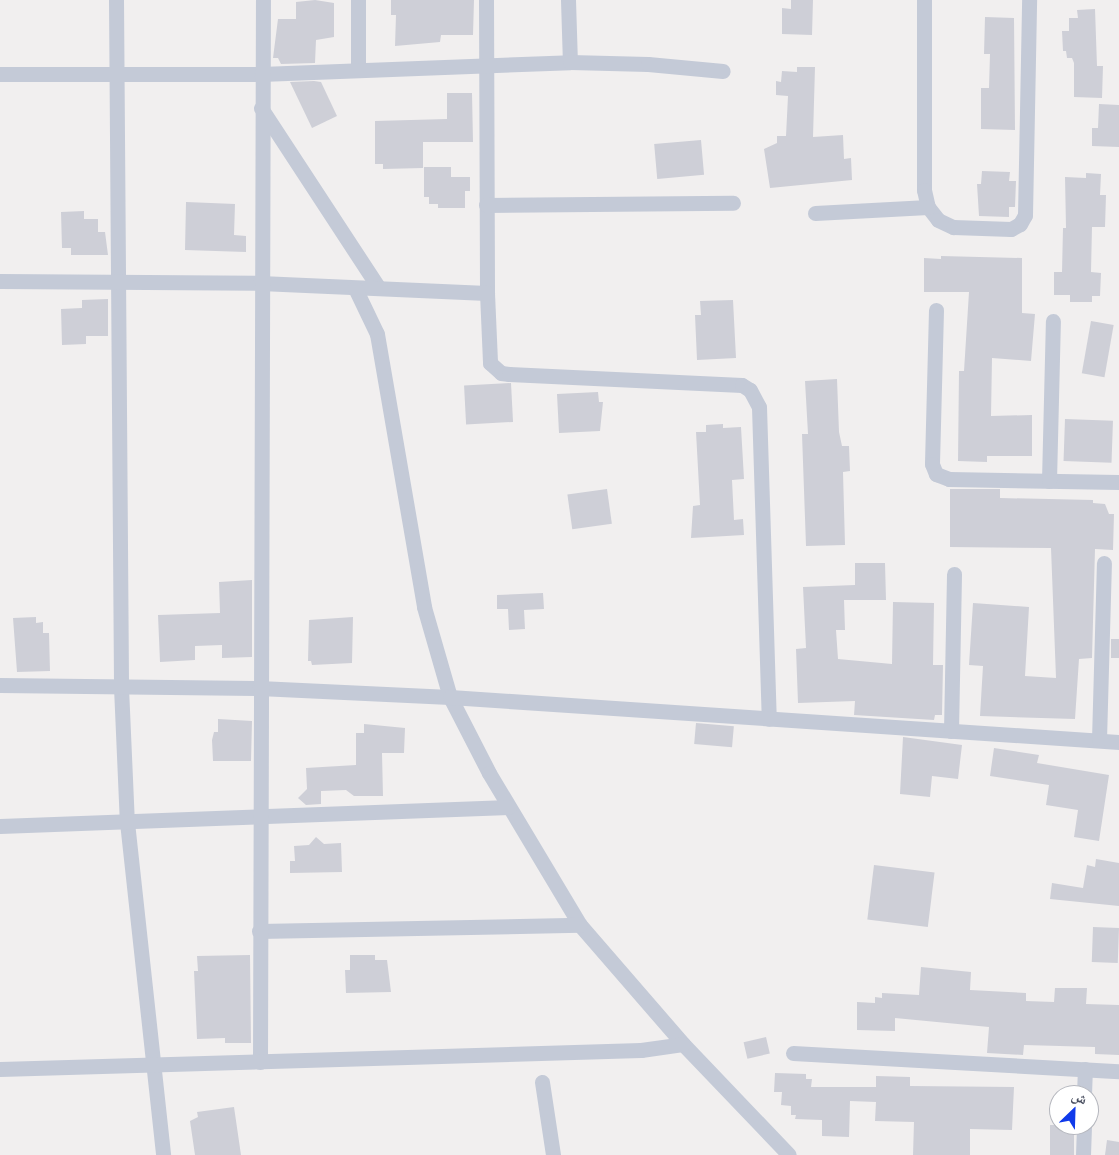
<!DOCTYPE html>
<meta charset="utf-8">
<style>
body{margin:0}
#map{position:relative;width:1119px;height:1155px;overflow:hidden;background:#f1efef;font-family:Quicksand,"Noto Naskh Arabic",sans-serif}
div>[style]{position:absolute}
.building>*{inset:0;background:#cecfd7;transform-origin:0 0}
.street>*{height:15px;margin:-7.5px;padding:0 7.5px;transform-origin:7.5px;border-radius:7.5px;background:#c4cad7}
span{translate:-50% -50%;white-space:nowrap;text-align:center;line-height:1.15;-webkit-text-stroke:4.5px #fff;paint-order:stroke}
.north{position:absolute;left:1049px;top:1085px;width:50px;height:50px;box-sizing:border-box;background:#fff;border:1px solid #b5b7be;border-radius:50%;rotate:24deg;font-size:14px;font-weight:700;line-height:20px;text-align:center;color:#464c5d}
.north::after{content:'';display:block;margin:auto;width:18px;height:22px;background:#103aea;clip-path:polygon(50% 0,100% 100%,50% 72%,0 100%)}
</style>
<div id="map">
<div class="building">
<div style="clip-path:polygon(315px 0,334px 3px,334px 37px,316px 40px,315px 63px,281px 64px,278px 58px,273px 58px,278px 19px,296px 19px,296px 2px)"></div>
<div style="clip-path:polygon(391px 0,474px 0,473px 35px,441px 35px,440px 42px,395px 46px,396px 15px,391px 15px)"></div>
<div style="clip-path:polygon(791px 0,813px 0,812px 35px,782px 34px,782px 8px,791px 9px)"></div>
<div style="clip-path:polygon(1095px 9px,1097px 66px,1103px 66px,1102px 98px,1074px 97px,1074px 63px,1072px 58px,1067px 58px,1066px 51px,1063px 51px,1062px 31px,1069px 31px,1069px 18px,1078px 18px,1077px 10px)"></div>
<div style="clip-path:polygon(985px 17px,1014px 18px,1015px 130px,981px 129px,981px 88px,989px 88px,990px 54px,984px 54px)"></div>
<div style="clip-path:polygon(797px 67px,815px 67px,813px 137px,843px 135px,844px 159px,851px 158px,852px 180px,770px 188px,764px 149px,777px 143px,777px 136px,786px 136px,788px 96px,776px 95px,776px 81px,781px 82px,782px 71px,797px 72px)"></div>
<div style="clip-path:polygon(314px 81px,321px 82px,337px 116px,312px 128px,290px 82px)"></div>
<div style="clip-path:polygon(447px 93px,472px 93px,473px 142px,423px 142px,423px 168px,383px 169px,383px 164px,375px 164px,375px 121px,447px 119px)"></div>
<div style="clip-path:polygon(1099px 104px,1119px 105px,1119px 147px,1092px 146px,1092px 128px,1098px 128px)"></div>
<div style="left:701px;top:140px;width:35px;height:47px;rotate:85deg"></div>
<div style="clip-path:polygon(424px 167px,451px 167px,451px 177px,470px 177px,470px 191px,465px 191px,465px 208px,438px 208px,438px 204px,429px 204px,429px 197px,424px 197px)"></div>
<div style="clip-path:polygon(982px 171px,1010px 172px,1009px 181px,1016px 181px,1015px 207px,1009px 207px,1009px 217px,979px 216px,977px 184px,981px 184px)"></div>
<div style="clip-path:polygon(1086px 173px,1101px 174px,1100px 195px,1106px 195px,1105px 227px,1092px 227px,1091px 272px,1101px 273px,1100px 296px,1092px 296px,1092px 302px,1070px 302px,1070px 295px,1054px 295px,1054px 272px,1062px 272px,1063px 228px,1066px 228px,1065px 177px,1086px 178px)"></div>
<div style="clip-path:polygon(186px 202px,235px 204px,234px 235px,246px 236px,246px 252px,185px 250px)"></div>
<div style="clip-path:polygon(84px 211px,84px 219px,98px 219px,98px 232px,105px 232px,108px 255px,71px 255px,71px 248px,62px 248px,61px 212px)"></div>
<div style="clip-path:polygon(941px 256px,1022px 258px,1022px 313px,1035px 314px,1031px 361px,992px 358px,991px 416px,1032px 415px,1032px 456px,987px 456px,987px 462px,958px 461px,959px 371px,964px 371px,969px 292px,924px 292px,924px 258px,941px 259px)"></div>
<div style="clip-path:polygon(108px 299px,108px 336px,86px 336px,86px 344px,62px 345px,61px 309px,82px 308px,82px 300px)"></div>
<div style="clip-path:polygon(733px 300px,736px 358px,697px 360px,695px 315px,701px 315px,700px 301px)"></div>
<div style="left:1091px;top:321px;width:23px;height:53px;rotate:10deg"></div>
<div style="clip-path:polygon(837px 379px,839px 432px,842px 446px,849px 446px,850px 471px,843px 472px,845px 545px,806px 546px,802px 434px,808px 434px,805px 381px)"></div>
<div style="left:511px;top:383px;width:39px;height:47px;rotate:87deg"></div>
<div style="clip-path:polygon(598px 392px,599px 402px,603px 402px,600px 431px,559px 433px,557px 394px)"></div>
<div style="left:1065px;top:419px;width:48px;height:42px;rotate:2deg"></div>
<div style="clip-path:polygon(723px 424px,723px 428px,741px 427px,744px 479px,732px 480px,734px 520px,743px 519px,744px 535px,691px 538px,693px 506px,700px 505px,696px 432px,706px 432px,706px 425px)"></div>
<div style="left:607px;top:489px;width:35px;height:40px;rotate:82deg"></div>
<div style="clip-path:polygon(950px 489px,1000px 489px,1000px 498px,1093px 500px,1093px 503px,1105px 504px,1109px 514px,1114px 514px,1113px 550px,1095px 549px,1092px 658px,1079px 659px,1075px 719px,980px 716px,983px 666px,969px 665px,973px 603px,1029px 607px,1025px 676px,1056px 678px,1051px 548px,950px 547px)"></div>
<div style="clip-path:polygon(855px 563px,885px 563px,886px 600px,844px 600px,845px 630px,836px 630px,838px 659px,892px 664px,893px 602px,934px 603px,933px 665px,943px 665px,942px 715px,935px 715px,934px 720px,854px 715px,855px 701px,798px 703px,796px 649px,806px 648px,803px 587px,855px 585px)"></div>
<div style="clip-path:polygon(252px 580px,252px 657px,222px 658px,222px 645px,195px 646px,195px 660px,160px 662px,158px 615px,220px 613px,219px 582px)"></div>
<div style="clip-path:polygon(543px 593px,544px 609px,524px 610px,525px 629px,509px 630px,508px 609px,497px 609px,497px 595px)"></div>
<div style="clip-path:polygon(36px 617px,36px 623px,43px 622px,43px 633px,49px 633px,50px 671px,17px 672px,13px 618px)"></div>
<div style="clip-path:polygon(353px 617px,352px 663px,312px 665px,311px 661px,308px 661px,309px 620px)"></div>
<div style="left:1111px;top:639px;width:8px;height:19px"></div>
<div style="clip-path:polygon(218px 719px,252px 721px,251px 761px,213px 761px,212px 740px,214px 732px,218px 732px)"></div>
<div style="left:696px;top:723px;width:38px;height:21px;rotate:5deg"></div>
<div style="clip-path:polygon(364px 724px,405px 728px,404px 753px,382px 753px,383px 796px,354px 796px,346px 790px,321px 791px,321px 804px,306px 805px,298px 798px,307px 789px,306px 768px,356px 765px,356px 733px,364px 733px)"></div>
<div style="clip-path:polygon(903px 737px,962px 745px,958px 779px,932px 776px,930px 797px,900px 794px)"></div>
<div style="clip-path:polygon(994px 748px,1039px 755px,1037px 763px,1109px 775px,1099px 841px,1074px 837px,1078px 810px,1046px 805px,1049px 785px,990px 776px)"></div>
<div style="clip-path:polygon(316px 837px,324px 844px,341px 843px,342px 872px,290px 873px,290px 861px,295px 861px,294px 846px,309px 845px)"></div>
<div style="clip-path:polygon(1096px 859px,1119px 863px,1119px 906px,1050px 899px,1052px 883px,1083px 888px,1087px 865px,1095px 867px)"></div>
<div style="left:874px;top:865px;width:61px;height:55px;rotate:7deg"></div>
<div style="left:1093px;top:927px;width:26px;height:35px;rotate:2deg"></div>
<div style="clip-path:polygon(250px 955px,251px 1043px,225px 1043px,225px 1038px,197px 1039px,194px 971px,198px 971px,197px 956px)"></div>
<div style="clip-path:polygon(350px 955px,375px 955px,375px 960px,387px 960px,391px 992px,346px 993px,345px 970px,350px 970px)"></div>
<div style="clip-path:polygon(921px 967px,971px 972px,970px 990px,1026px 993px,1026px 1001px,1054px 1002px,1055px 988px,1087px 988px,1086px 1004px,1119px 1005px,1119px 1055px,1095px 1054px,1095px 1047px,1024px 1045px,1023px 1055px,987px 1053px,989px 1027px,895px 1018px,895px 1031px,857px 1030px,857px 1002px,875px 1003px,875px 997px,882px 998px,882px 993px,919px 995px)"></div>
<div style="left:766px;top:1037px;width:17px;height:23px;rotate:77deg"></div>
<div style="clip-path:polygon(775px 1073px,806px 1074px,806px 1079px,812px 1079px,811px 1087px,876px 1087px,876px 1076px,910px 1077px,910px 1086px,1014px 1087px,1012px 1130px,970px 1129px,970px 1155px,913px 1155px,914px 1122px,875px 1121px,876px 1102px,850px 1101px,849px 1137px,822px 1136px,822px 1120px,795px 1119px,796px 1115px,791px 1115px,791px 1106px,781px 1105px,782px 1092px,774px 1092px)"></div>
<div style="clip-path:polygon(234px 1107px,241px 1155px,195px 1155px,190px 1121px,198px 1117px,197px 1112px)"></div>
<div style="left:1050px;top:1125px;width:24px;height:30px"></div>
<div style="clip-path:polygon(1107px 1140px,1119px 1142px,1119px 1155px,1105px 1155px)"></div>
</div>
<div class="street">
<div style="left:116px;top:0;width:687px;rotate:89.58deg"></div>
<div style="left:121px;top:687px;width:135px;rotate:87.5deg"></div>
<div style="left:127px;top:822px;width:335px;rotate:83.8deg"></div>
<div style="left:358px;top:0;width:69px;rotate:90deg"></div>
<div style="left:486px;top:0;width:293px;rotate:89.8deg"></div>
<div style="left:487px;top:293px;width:70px;rotate:87.5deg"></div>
<div style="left:490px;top:363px;width:15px;rotate:42deg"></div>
<div style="left:501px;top:373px;width:8px;rotate:7deg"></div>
<div style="left:509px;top:374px;width:233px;rotate:2.7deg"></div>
<div style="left:742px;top:385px;width:9px;rotate:32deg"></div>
<div style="left:750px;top:390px;width:19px;rotate:62deg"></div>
<div style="left:759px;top:407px;width:312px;rotate:88.2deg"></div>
<div style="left:568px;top:0;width:62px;rotate:88.2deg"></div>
<div style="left:924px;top:0;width:190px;rotate:90deg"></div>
<div style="left:924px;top:190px;width:17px;rotate:77deg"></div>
<div style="left:928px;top:207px;width:16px;rotate:52deg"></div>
<div style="left:938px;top:220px;width:17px;rotate:25deg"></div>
<div style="left:953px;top:227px;width:58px;rotate:2deg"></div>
<div style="left:1011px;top:229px;width:10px;rotate:-29deg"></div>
<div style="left:1020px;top:224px;width:10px;rotate:-61deg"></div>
<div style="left:1025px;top:215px;width:215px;rotate:-88.9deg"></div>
<div style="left:0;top:74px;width:261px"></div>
<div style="left:261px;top:74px;width:309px;rotate:-2.2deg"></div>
<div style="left:570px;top:62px;width:78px;rotate:1.5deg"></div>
<div style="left:648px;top:64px;width:75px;rotate:5.3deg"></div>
<div style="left:261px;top:108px;width:215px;rotate:56.8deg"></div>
<div style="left:486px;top:205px;width:247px;rotate:-0.5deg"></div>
<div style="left:815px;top:213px;width:113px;rotate:-3deg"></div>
<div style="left:0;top:281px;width:260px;rotate:0.4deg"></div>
<div style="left:260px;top:283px;width:227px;rotate:2.5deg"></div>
<div style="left:355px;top:288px;width:51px;rotate:64.4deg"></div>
<div style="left:377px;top:334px;width:277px;rotate:80.2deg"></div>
<div style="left:424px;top:607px;width:94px;rotate:73.9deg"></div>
<div style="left:450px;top:697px;width:85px;rotate:62.8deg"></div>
<div style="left:489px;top:773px;width:177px;rotate:59.1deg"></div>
<div style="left:580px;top:925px;width:157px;rotate:49.1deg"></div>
<div style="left:683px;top:1044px;width:153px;rotate:46.3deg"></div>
<div style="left:936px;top:310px;width:154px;rotate:91.5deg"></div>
<div style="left:932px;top:464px;width:11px;rotate:68deg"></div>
<div style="left:936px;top:474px;width:14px;rotate:21deg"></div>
<div style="left:949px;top:479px;width:170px;rotate:1deg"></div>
<div style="left:1049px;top:481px;width:160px;rotate:-88.6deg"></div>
<div style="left:0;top:685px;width:259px;rotate:0.7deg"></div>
<div style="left:259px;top:688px;width:191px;rotate:2.7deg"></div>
<div style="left:450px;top:697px;width:671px;rotate:3.85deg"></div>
<div style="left:951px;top:731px;width:157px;rotate:-88.9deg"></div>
<div style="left:1099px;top:740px;width:177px;rotate:-88.4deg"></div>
<div style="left:0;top:826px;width:509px;rotate:-2.14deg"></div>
<div style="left:259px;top:931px;width:321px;rotate:-1.1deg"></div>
<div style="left:793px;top:1053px;width:326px;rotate:3.2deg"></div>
<div style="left:260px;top:1062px;width:1062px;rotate:-89.84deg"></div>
<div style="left:0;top:1069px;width:641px;rotate:-1.7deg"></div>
<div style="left:641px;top:1050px;width:42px;rotate:-8.1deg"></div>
<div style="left:542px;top:1082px;width:74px;rotate:81.4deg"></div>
<div style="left:1084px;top:1095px;width:26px;rotate:-88deg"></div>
<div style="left:1083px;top:1155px;width:30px;rotate:-88deg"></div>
</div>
<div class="north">ش</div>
</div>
